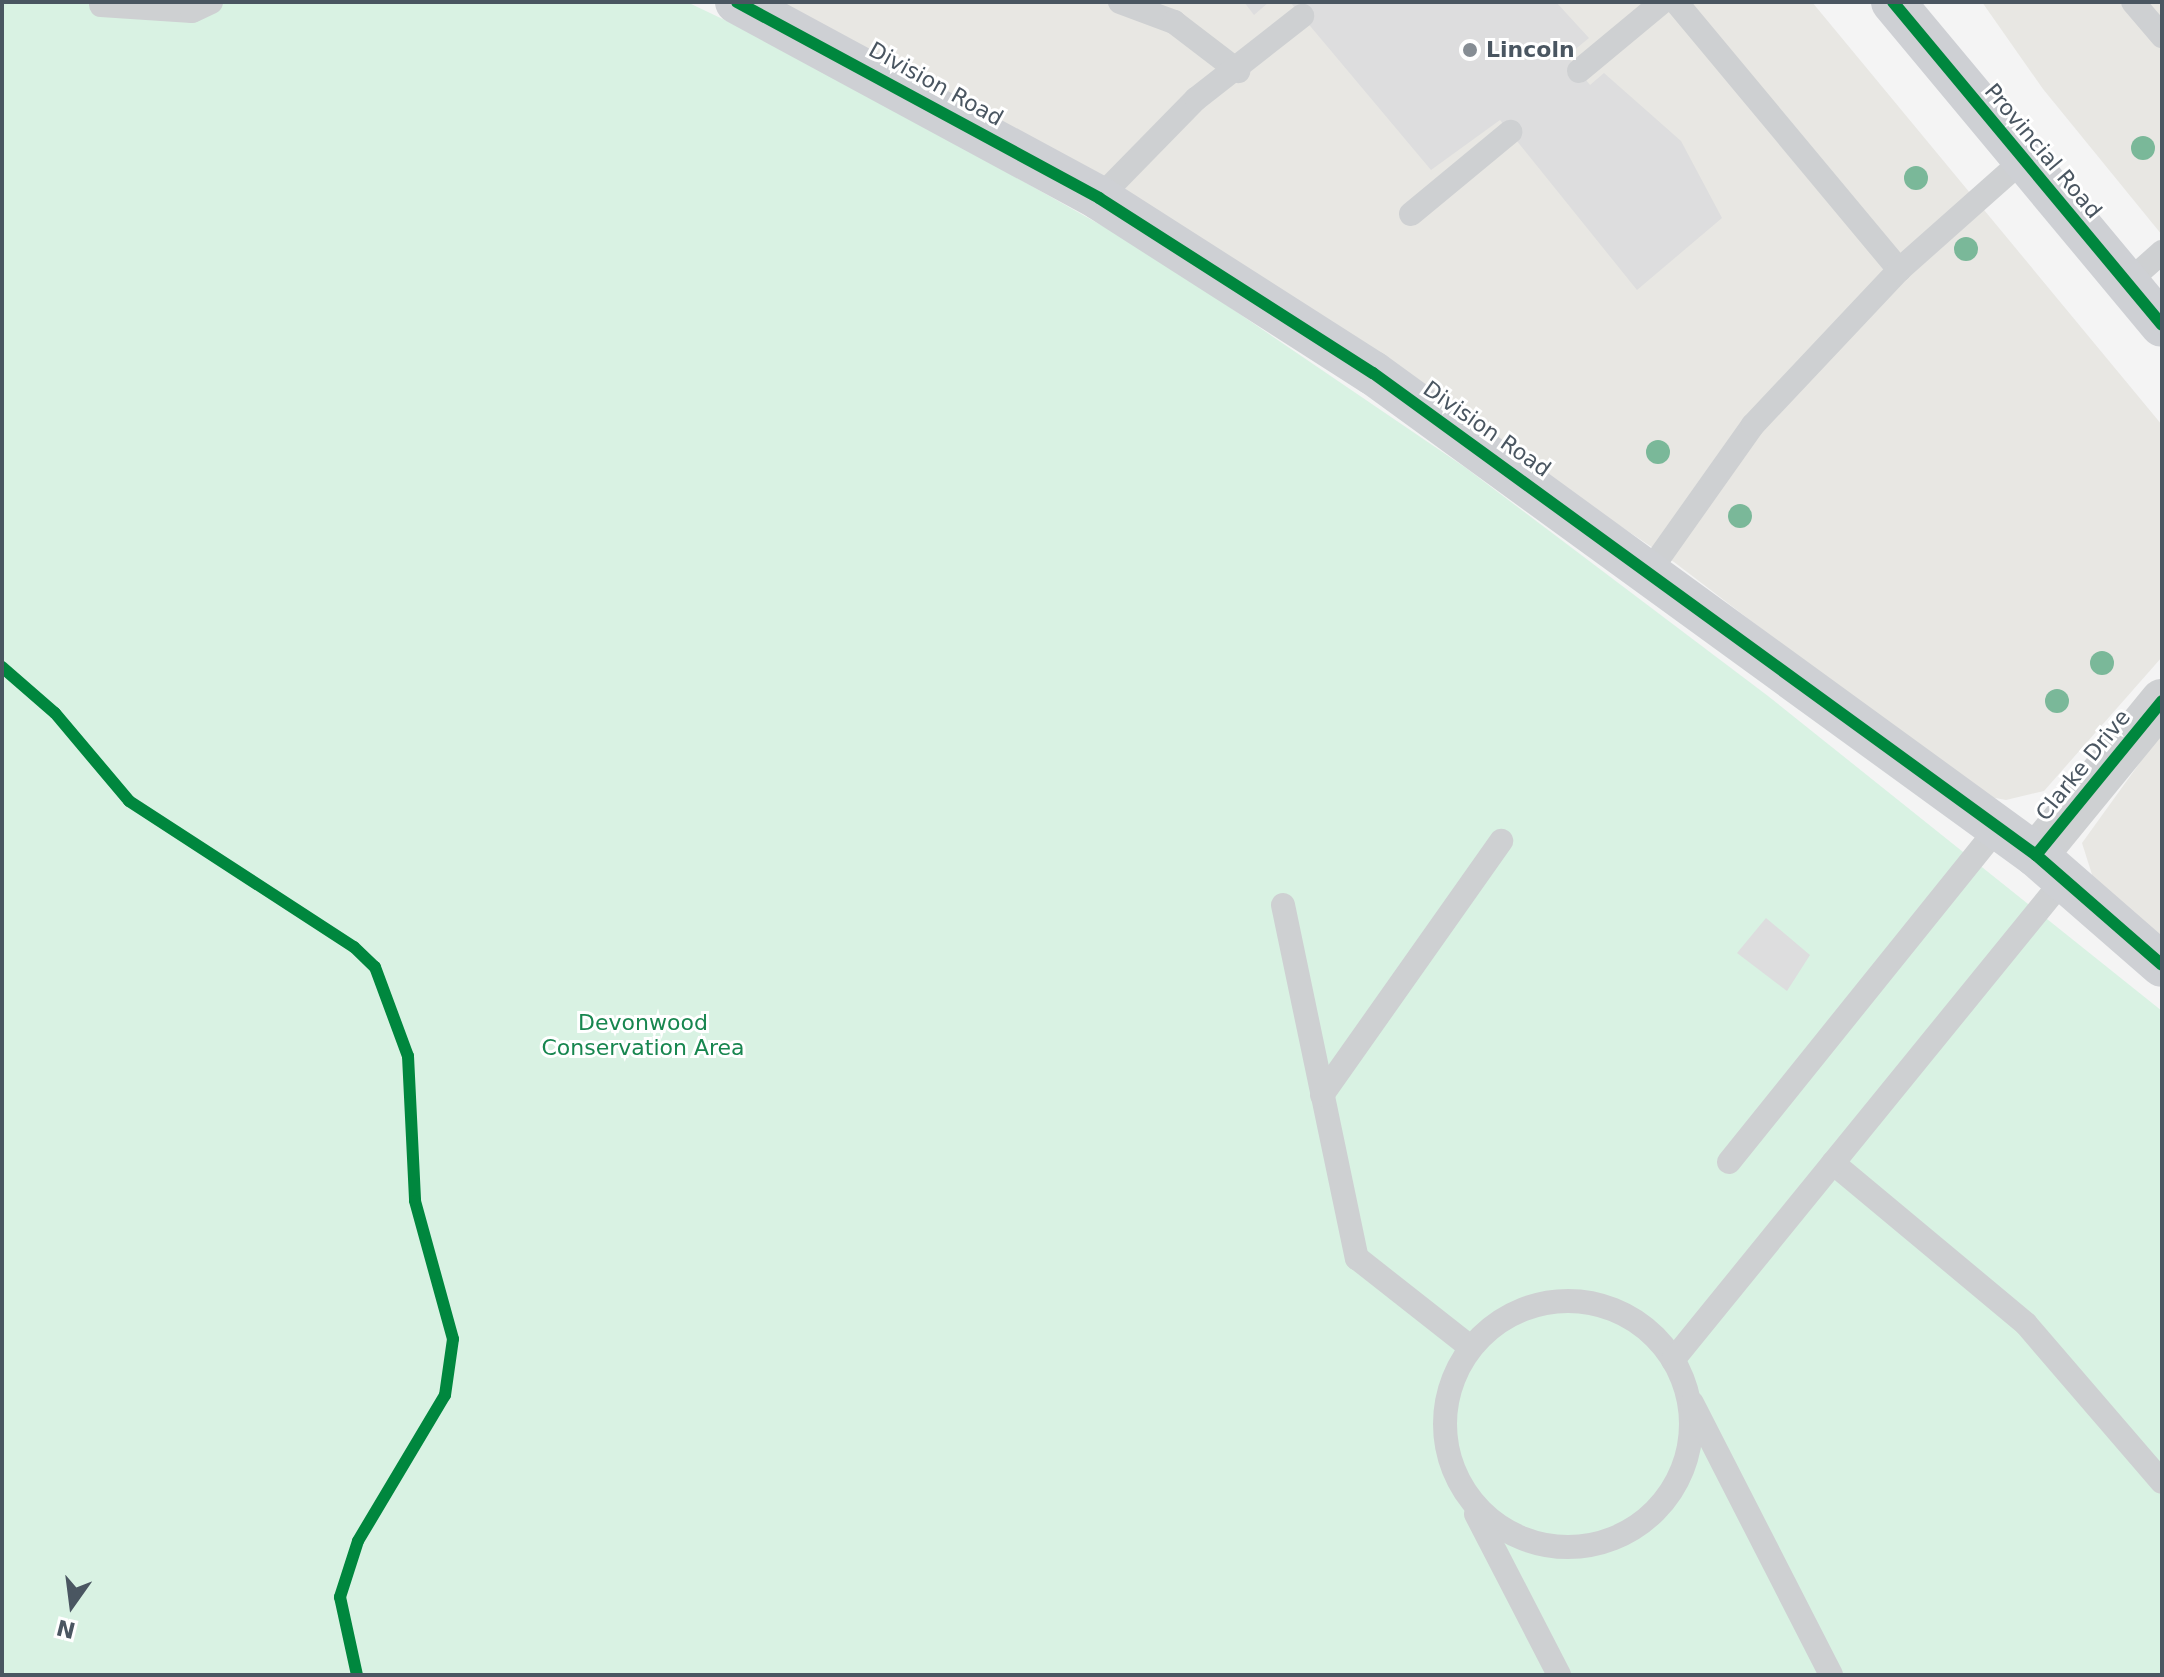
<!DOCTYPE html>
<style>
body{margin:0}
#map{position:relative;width:2164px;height:1677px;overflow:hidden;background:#f4f4f4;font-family:"DejaVu Sans",sans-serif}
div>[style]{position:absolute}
.commercial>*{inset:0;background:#e8e7e3}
.green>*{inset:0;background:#d9f2e3}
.building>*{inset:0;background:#ddddde}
.service>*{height:24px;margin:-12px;padding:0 12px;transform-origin:12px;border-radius:12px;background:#ced0d2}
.service>.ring{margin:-12px;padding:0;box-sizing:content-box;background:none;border:24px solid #ced0d2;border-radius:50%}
.minor>*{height:44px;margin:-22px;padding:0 22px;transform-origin:22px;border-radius:22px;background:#ced0d2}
.secondary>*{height:44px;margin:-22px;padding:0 22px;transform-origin:22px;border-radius:22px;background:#ced0d4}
.cycleway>*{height:12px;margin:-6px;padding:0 6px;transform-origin:6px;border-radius:6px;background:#00873e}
.trees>*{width:24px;height:24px;margin:-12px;border-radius:50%;background:#7ab899}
.dots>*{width:22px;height:22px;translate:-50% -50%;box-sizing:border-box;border:4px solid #fff;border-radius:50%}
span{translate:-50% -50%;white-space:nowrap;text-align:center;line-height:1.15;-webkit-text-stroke:6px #fff;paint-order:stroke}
.poi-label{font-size:22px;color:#4a5661;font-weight:700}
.left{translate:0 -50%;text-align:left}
.street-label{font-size:22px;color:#4a5661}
.park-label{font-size:22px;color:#17864f}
.frame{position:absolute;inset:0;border:4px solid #4a5661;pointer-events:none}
.north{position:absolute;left:32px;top:1565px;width:80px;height:80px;-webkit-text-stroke:6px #fff;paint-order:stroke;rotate:194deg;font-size:22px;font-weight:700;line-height:32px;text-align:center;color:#4a5661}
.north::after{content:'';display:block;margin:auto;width:28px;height:36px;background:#4a5661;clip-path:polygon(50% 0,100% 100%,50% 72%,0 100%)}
</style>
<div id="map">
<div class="commercial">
<div style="clip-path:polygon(772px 2px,1812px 2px,2162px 425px,2162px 657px,2044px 791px,2006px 800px,1979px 795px,1674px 562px,1152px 213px)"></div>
<div style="clip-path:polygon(1982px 2px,2162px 2px,2162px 235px,2043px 89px)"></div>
<div style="clip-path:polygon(2162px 732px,2162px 950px,2095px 884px,2082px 843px)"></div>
</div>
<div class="green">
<div style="clip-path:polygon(2px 2px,687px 2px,802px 57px,1147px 251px,1466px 468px,1768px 696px,2162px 1011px,2162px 1675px,2px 1675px)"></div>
</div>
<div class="building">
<div style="clip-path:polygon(1244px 2px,1269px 2px,1254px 15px)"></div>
<div style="clip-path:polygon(1290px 2px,1556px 2px,1589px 38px,1567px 56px,1590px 85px,1604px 73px,1681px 141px,1722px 218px,1637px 290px,1500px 120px,1431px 170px)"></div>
<div style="clip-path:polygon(1766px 918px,1810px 955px,1787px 991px,1737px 953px)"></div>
</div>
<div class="service">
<div style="left:1120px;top:2px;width:58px;rotate:20.3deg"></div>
<div style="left:1174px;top:22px;width:81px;rotate:37.4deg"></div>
<div style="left:1676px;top:2px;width:349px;rotate:50.2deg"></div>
<div style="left:2133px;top:2px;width:45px;rotate:49.5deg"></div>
<div style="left:101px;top:5px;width:91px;rotate:3.8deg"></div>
<div style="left:192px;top:11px;width:21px;rotate:-25deg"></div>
<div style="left:1579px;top:71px;width:108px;rotate:-39.7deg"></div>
<div style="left:1099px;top:198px;width:139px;rotate:-45.6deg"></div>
<div style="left:1196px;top:99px;width:135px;rotate:-38.1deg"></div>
<div style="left:1411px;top:214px;width:129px;rotate:-39.6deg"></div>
<div style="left:2127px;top:283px;width:47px;rotate:-41.5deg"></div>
<div style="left:1651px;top:569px;width:176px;rotate:-54.7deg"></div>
<div style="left:1753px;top:425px;width:213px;rotate:-46.7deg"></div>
<div style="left:1899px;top:270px;width:167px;rotate:-41.6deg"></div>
<div style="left:1283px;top:905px;width:361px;rotate:78.2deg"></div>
<div style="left:1357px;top:1258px;width:144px;rotate:38.2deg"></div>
<div style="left:1322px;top:1095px;width:311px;rotate:-54.8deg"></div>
<div style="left:1729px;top:1162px;width:429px;rotate:-51.2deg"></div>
<div style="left:1833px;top:1163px;width:251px;rotate:39.8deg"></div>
<div style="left:2026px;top:1324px;width:208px;rotate:49.3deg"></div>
<div class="ring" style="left:1445px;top:1301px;width:222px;height:222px"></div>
<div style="left:1673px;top:1360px;width:620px;rotate:-50.89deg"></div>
<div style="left:1692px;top:1403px;width:305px;rotate:62.9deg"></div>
<div style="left:1476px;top:1514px;width:181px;rotate:62.7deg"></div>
</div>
<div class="minor">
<div style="left:2036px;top:855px;width:199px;rotate:-50.7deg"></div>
</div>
<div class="secondary">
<div style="left:737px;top:2px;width:412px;rotate:28.4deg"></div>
<div style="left:1099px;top:198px;width:325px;rotate:32.6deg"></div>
<div style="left:1373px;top:373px;width:820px;rotate:36.02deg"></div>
<div style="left:2036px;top:855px;width:167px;rotate:41.1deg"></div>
<div style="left:1893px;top:2px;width:420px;rotate:50.2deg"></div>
</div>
<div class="cycleway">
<div style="left:737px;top:2px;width:412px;rotate:28.4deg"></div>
<div style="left:1099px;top:198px;width:325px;rotate:32.6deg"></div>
<div style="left:1373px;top:373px;width:820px;rotate:36.02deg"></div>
<div style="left:2036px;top:855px;width:167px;rotate:41.1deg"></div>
<div style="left:1893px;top:2px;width:420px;rotate:50.2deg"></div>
<div style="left:2px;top:667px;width:70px;rotate:41deg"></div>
<div style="left:55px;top:713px;width:115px;rotate:49.9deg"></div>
<div style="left:129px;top:801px;width:268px;rotate:33deg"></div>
<div style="left:354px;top:947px;width:29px;rotate:44deg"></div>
<div style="left:375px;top:967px;width:95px;rotate:69.7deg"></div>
<div style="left:408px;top:1056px;width:145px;rotate:87.2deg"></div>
<div style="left:415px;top:1201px;width:143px;rotate:74.6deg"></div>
<div style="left:453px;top:1339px;width:57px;rotate:98.1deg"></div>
<div style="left:445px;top:1395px;width:170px;rotate:120.8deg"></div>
<div style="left:358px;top:1541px;width:59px;rotate:107.8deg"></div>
<div style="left:340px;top:1597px;width:80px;rotate:77.7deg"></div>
<div style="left:2036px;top:855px;width:199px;rotate:-50.7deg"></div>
</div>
<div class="trees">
<div style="left:2143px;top:148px"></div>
<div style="left:1916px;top:178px"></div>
<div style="left:1966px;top:249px"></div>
<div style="left:1658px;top:452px"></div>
<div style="left:1740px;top:516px"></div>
<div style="left:2102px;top:663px"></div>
<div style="left:2057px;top:701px"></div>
</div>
<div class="dots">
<div style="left:1470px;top:50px;background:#868d94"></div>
</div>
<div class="poi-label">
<span class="left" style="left:1486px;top:50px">Lincoln</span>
</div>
<div class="street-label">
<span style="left:936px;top:84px;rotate:29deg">Division Road</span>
<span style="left:2043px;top:151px;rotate:50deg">Provincial Road</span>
<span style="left:1487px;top:429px;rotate:35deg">Division Road</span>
<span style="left:2083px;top:765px;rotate:-51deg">Clarke Drive</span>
</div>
<div class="park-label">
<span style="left:643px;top:1035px">Devonwood<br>Conservation Area</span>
</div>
<div class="frame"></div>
<div class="north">N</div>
</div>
